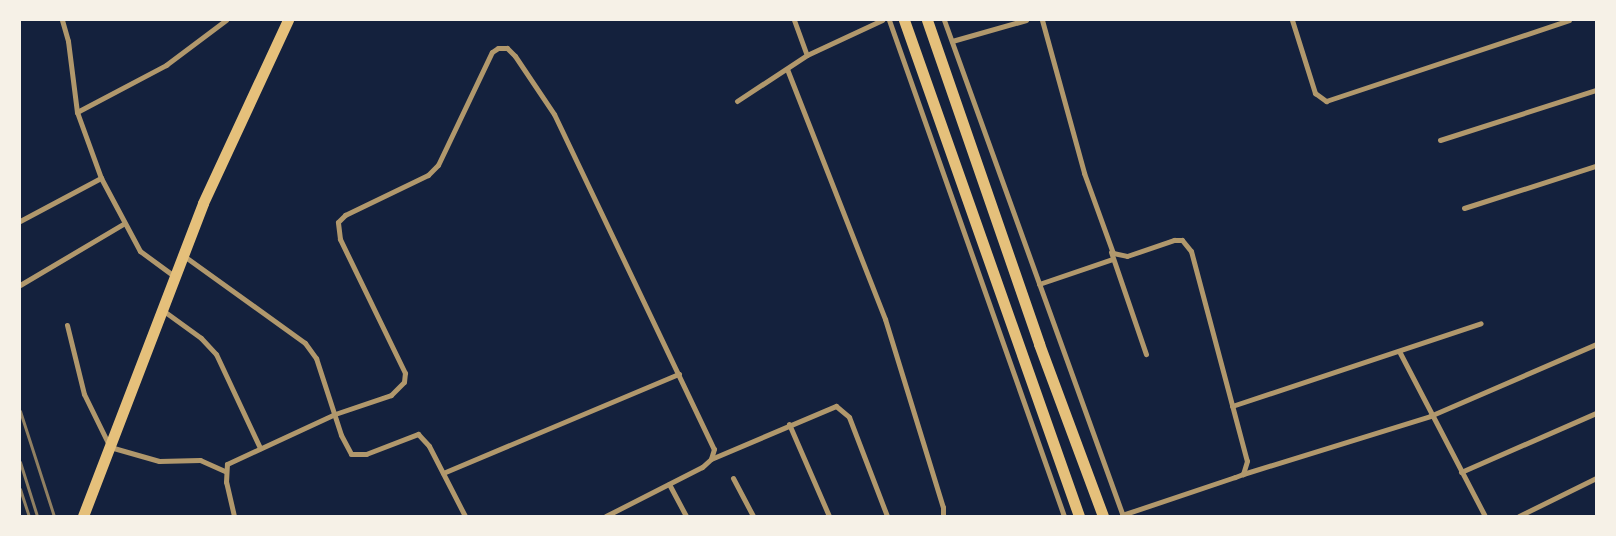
<!DOCTYPE html>
<style>
body{margin:0}
#map{position:relative;width:1616px;height:536px;overflow:hidden;background:#14213d;font-family:Roboto,sans-serif}
div>[style]{position:absolute}
.minor>*{height:5px;margin:-2.5px;padding:0 2.5px;transform-origin:2.5px;border-radius:2.5px;background:#b1986c}
.primary>*{height:11px;margin:-5.5px;padding:0 5.5px;transform-origin:5.5px;border-radius:5.5px;background:#e5c07b}
.trunk>*{height:11px;margin:-5.5px;padding:0 5.5px;transform-origin:5.5px;border-radius:5.5px;background:#e5c07b}
.rail>*{height:3px;margin:-1.5px;padding:0 1.5px;transform-origin:1.5px;border-radius:1.5px;background:#918062}
span{translate:-50% -50%;white-space:nowrap;text-align:center;line-height:1.15;-webkit-text-stroke:5px #f6f1e7;paint-order:stroke}
.frame{position:absolute;inset:0;border:21px solid #f6f1e7;pointer-events:none}
</style>
<div id="map">
<div class="minor">
<div style="left:62px;top:20px;width:22px;rotate:74deg"></div>
<div style="left:68px;top:41px;width:72px;rotate:82.8deg"></div>
<div style="left:77px;top:112px;width:70px;rotate:70deg"></div>
<div style="left:101px;top:178px;width:83px;rotate:61.9deg"></div>
<div style="left:140px;top:251px;width:42px;rotate:36.3deg"></div>
<div style="left:794px;top:20px;width:37px;rotate:70deg"></div>
<div style="left:889px;top:20px;width:526px;rotate:70.57deg"></div>
<div style="left:944px;top:20px;width:527px;rotate:70.16deg"></div>
<div style="left:1042px;top:20px;width:159px;rotate:74.6deg"></div>
<div style="left:1084px;top:173px;width:85px;rotate:70.1deg"></div>
<div style="left:1113px;top:253px;width:14px;rotate:12deg"></div>
<div style="left:1127px;top:256px;width:50px;rotate:-18.8deg"></div>
<div style="left:1174px;top:240px;width:8px"></div>
<div style="left:1182px;top:240px;width:14px;rotate:51deg"></div>
<div style="left:1191px;top:251px;width:217px;rotate:75.1deg"></div>
<div style="left:1247px;top:461px;width:14px;rotate:107deg"></div>
<div style="left:1243px;top:474px;width:9px;rotate:159deg"></div>
<div style="left:1235px;top:477px;width:119px;rotate:161.4deg"></div>
<div style="left:1292px;top:20px;width:77px;rotate:72.5deg"></div>
<div style="left:1315px;top:93px;width:14px;rotate:36deg"></div>
<div style="left:1326px;top:101px;width:256px;rotate:-18.4deg"></div>
<div style="left:952px;top:41px;width:77px;rotate:-15.8deg"></div>
<div style="left:787px;top:69px;width:269px;rotate:68.6deg"></div>
<div style="left:885px;top:319px;width:197px;rotate:72.9deg"></div>
<div style="left:943px;top:507px;width:9px;rotate:90deg"></div>
<div style="left:737px;top:101px;width:84px;rotate:-33.3deg"></div>
<div style="left:807px;top:55px;width:83px;rotate:-25deg"></div>
<div style="left:77px;top:112px;width:101px;rotate:-27.8deg"></div>
<div style="left:166px;top:65px;width:75px;rotate:-36.9deg"></div>
<div style="left:1440px;top:140px;width:164px;rotate:-17.8deg"></div>
<div style="left:1464px;top:208px;width:139px;rotate:-17.7deg"></div>
<div style="left:20px;top:221px;width:92px;rotate:-28deg"></div>
<div style="left:1111px;top:252px;width:108px;rotate:71.1deg"></div>
<div style="left:184px;top:256px;width:149px;rotate:35.7deg"></div>
<div style="left:305px;top:343px;width:19px;rotate:54deg"></div>
<div style="left:316px;top:358px;width:81px;rotate:72deg"></div>
<div style="left:341px;top:435px;width:21px;rotate:62deg"></div>
<div style="left:351px;top:454px;width:15px"></div>
<div style="left:366px;top:454px;width:56px;rotate:-21deg"></div>
<div style="left:418px;top:434px;width:16px;rotate:47deg"></div>
<div style="left:429px;top:446px;width:79px;rotate:62.8deg"></div>
<div style="left:1039px;top:284px;width:78px;rotate:-18.7deg"></div>
<div style="left:20px;top:285px;width:120px;rotate:-30.6deg"></div>
<div style="left:161px;top:309px;width:49px;rotate:35.9deg"></div>
<div style="left:201px;top:338px;width:22px;rotate:47deg"></div>
<div style="left:216px;top:354px;width:104px;rotate:64.9deg"></div>
<div style="left:67px;top:325px;width:71px;rotate:76.2deg"></div>
<div style="left:84px;top:394px;width:59px;rotate:63.9deg"></div>
<div style="left:110px;top:447px;width:51px;rotate:15.9deg"></div>
<div style="left:159px;top:461px;width:41px;rotate:-1.4deg"></div>
<div style="left:200px;top:460px;width:27px;rotate:24deg"></div>
<div style="left:1399px;top:351px;width:186px;rotate:62.5deg"></div>
<div style="left:1232px;top:406px;width:262px;rotate:-18.4deg"></div>
<div style="left:789px;top:424px;width:100px;rotate:66.5deg"></div>
<div style="left:711px;top:459px;width:136px;rotate:-23deg"></div>
<div style="left:836px;top:406px;width:17px;rotate:40deg"></div>
<div style="left:849px;top:417px;width:106px;rotate:69deg"></div>
<div style="left:1461px;top:472px;width:147px;rotate:-23.6deg"></div>
<div style="left:443px;top:473px;width:256px;rotate:-22.8deg"></div>
<div style="left:1243px;top:474px;width:196px;rotate:-17.2deg"></div>
<div style="left:1430px;top:416px;width:181px;rotate:-23.4deg"></div>
<div style="left:733px;top:478px;width:43px;rotate:62.2deg"></div>
<div style="left:669px;top:484px;width:36px;rotate:62deg"></div>
<div style="left:234px;top:516px;width:35px;rotate:-103deg"></div>
<div style="left:226px;top:482px;width:18px;rotate:-87deg"></div>
<div style="left:227px;top:464px;width:119px;rotate:-24.8deg"></div>
<div style="left:335px;top:414px;width:59px;rotate:-18.7deg"></div>
<div style="left:391px;top:395px;width:18px;rotate:-45deg"></div>
<div style="left:404px;top:382px;width:9px;rotate:-84deg"></div>
<div style="left:405px;top:373px;width:149px;rotate:-115.9deg"></div>
<div style="left:340px;top:239px;width:17px;rotate:-97deg"></div>
<div style="left:338px;top:222px;width:10px;rotate:-45deg"></div>
<div style="left:345px;top:215px;width:92px;rotate:-25.7deg"></div>
<div style="left:428px;top:175px;width:14px;rotate:-45deg"></div>
<div style="left:438px;top:165px;width:125px;rotate:-64.5deg"></div>
<div style="left:492px;top:52px;width:7px;rotate:-34deg"></div>
<div style="left:498px;top:48px;width:9px"></div>
<div style="left:507px;top:48px;width:11px;rotate:45deg"></div>
<div style="left:515px;top:56px;width:70px;rotate:56.1deg"></div>
<div style="left:554px;top:114px;width:371px;rotate:64.5deg"></div>
<div style="left:714px;top:449px;width:10px;rotate:107deg"></div>
<div style="left:711px;top:459px;width:12px;rotate:138deg"></div>
<div style="left:702px;top:467px;width:108px;rotate:153deg"></div>
<div style="left:1519px;top:516px;width:86px;rotate:-26.3deg"></div>
</div>
<div class="primary">
<div style="left:83px;top:516px;width:335px;rotate:-69deg"></div>
<div style="left:203px;top:203px;width:202px;rotate:-65.1deg"></div>
</div>
<div class="trunk">
<div style="left:904px;top:20px;width:526px;rotate:70.57deg"></div>
<div style="left:927px;top:20px;width:343px;rotate:70.9deg"></div>
<div style="left:1039px;top:344px;width:184px;rotate:69.6deg"></div>
</div>
<div class="rail">
<div style="left:20px;top:411px;width:110px;rotate:72.1deg"></div>
<div style="left:20px;top:462px;width:57px;rotate:72.5deg"></div>
<div style="left:20px;top:489px;width:28px;rotate:72deg"></div>
</div>
<div class="frame"></div>
</div>
